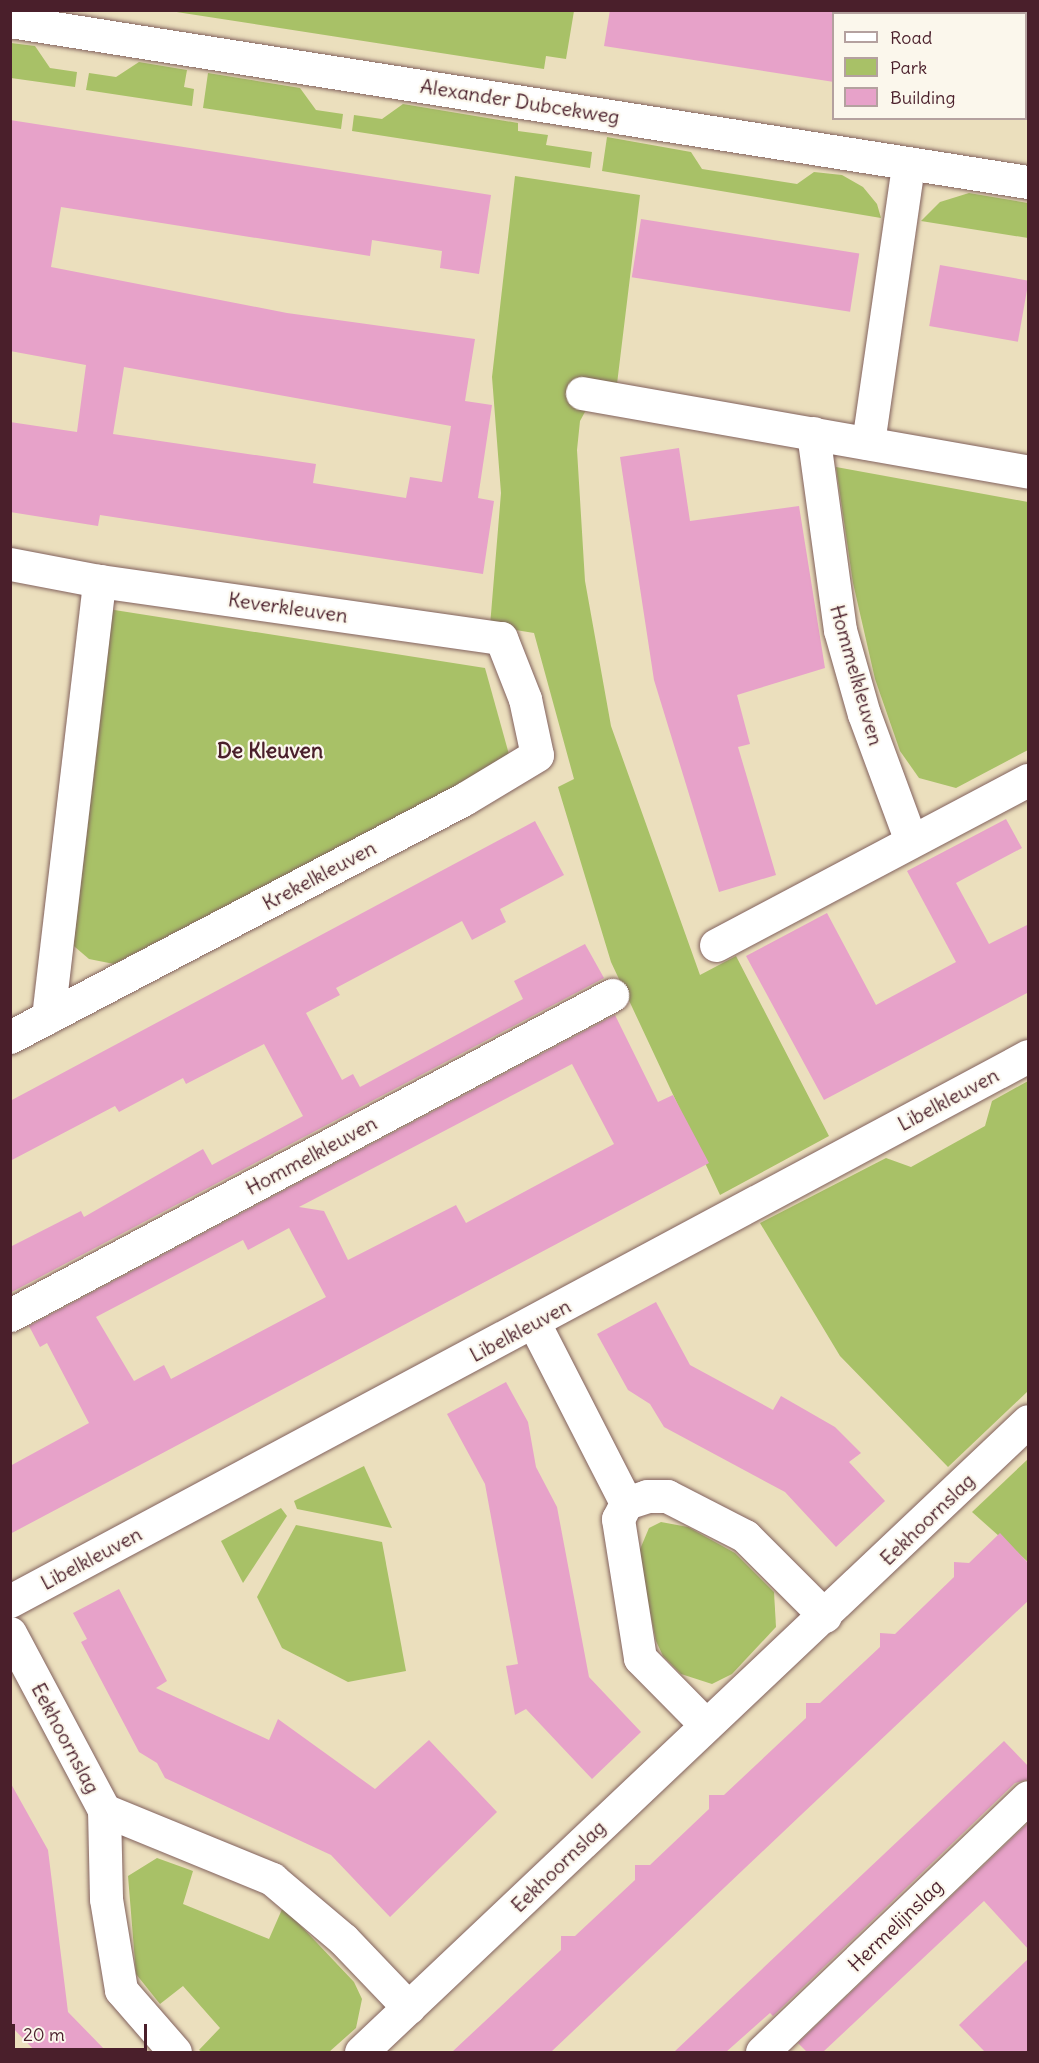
<!DOCTYPE html>
<style>
body{margin:0}
#map{position:relative;width:1039px;height:2063px;overflow:hidden;background:#ebdfbd;font-family:Delius,sans-serif}
div>[style]{position:absolute}
.green>*{inset:0;background:#a8c167}
.building>*{inset:0;background:#e7a2c9;transform-origin:0 0}
.roads{filter:drop-shadow(0 0 2px #82625e) drop-shadow(0 0 2px #82625e)}
.minor>*{height:33px;margin:-16.5px;padding:0 16.5px;transform-origin:16.5px;border-radius:16.5px;background:#fff}
.tertiary>*{height:33px;margin:-16.5px;padding:0 16.5px;transform-origin:16.5px;border-radius:16.5px;background:#fff}
span{translate:-50% -50%;white-space:nowrap;text-align:center;line-height:1.15;-webkit-text-stroke:4.5px #fbf7ec;paint-order:stroke}
.street-label{font-size:20px;color:#4a1f2b}
.neighbourhood-label{font-size:21px;color:#4a1f2b;font-weight:700}
.frame{position:absolute;inset:0;border:12px solid #4a1f2b;pointer-events:none}
.legend{position:absolute;left:832px;top:12px;width:195px;height:108px;box-sizing:border-box;background:#fbf7ec;border:2px solid #b4a19f;margin:0;padding:8px 10px;list-style:none;font-size:18px;color:#4a1f2b}
.legend li{display:flex;align-items:center;gap:12px;height:30px}
.legend b{width:30px;border:2px solid #b4a19f}
.scale{position:absolute;left:12px;top:2024px;width:135px;height:27px;box-sizing:border-box;border:3px solid #4a1f2b;border-top:0;padding-left:8px;font-size:18px;line-height:21px;white-space:nowrap;color:#4a1f2b;-webkit-text-stroke:4px #fbf7ec;paint-order:stroke}
</style>
<div id="map">
<div class="green">
<div style="clip-path:polygon(170px 11px,574px 10px,574px 11px,566px 59px,546px 56px,544px 69px)"></div>
<div style="clip-path:polygon(11px 43px,35px 46px,50px 68px,77px 72px,75px 87px,11px 78px)"></div>
<div style="clip-path:polygon(139px 62px,187px 70px,184px 87px,194px 89px,192px 106px,86px 90px,89px 73px,116px 77px)"></div>
<div style="clip-path:polygon(208px 73px,300px 88px,316px 110px,343px 114px,341px 129px,203px 108px)"></div>
<div style="clip-path:polygon(403px 104px,518px 123px,518px 131px,548px 135px,546px 145px,592px 152px,590px 168px,352px 131px,354px 115px,382px 119px)"></div>
<div style="clip-path:polygon(607px 137px,691px 152px,702px 169px,797px 184px,814px 172px,842px 175px,863px 187px,877px 204px,881px 218px,602px 171px)"></div>
<div style="clip-path:polygon(515px 176px,640px 195px,617px 384px,591px 401px,580px 421px,577px 450px,585px 581px,611px 726px,700px 975px,736px 956px,829px 1136px,720px 1195px,611px 962px,558px 787px,574px 779px,534px 633px,490px 626px,501px 493px,492px 377px)"></div>
<div style="clip-path:polygon(969px 193px,1028px 203px,1028px 238px,921px 221px,940px 202px)"></div>
<div style="clip-path:polygon(836px 467px,1028px 502px,1028px 750px,956px 788px,919px 778px,900px 751px,875px 679px,853px 583px)"></div>
<div style="clip-path:polygon(108px 609px,485px 668px,510px 758px,114px 964px,89px 959px,68px 941px)"></div>
<div style="clip-path:polygon(1028px 1081px,1028px 1391px,948px 1467px,840px 1356px,760px 1223px,886px 1158px,911px 1167px,985px 1126px,992px 1101px)"></div>
<div style="clip-path:polygon(1028px 1459px,1028px 1562px,972px 1512px)"></div>
<div style="clip-path:polygon(364px 1466px,392px 1528px,297px 1509px,294px 1501px)"></div>
<div style="clip-path:polygon(281px 1508px,287px 1516px,243px 1583px,221px 1541px)"></div>
<div style="clip-path:polygon(661px 1522px,688px 1527px,735px 1553px,774px 1592px,776px 1627px,732px 1674px,712px 1684px,681px 1674px,663px 1656px,656px 1641px,638px 1554px,649px 1528px)"></div>
<div style="clip-path:polygon(296px 1525px,382px 1542px,406px 1671px,348px 1682px,282px 1648px,257px 1597px)"></div>
<div style="clip-path:polygon(157px 1858px,193px 1871px,183px 1904px,269px 1939px,283px 1907px,354px 1982px,362px 1999px,356px 2028px,329px 2052px,202px 2052px,199px 2050px,220px 2028px,183px 1986px,160px 2004px,136px 1974px,128px 1876px)"></div>
</div>
<div class="building">
<div style="clip-path:polygon(610px 10px,834px 10px,834px 82px,604px 46px)"></div>
<div style="clip-path:polygon(evenodd,10px 120px,491px 195px,479px 274px,440px 268px,442px 251px,372px 240px,370px 256px,61px 207px,51px 267px,287px 313px,475px 339px,465px 401px,492px 405px,478px 498px,494px 501px,483px 574px,100px 515px,98px 526px,10px 512px,10px 422px,77px 432px,86px 365px,10px 351px,10px 120px,124px 367px,451px 426px,442px 482px,410px 477px,406px 498px,313px 483px,316px 464px,113px 434px,124px 367px)"></div>
<div style="left:641px;top:219px;width:221px;height:59px;rotate:9deg"></div>
<div style="left:940px;top:265px;width:90px;height:62px;rotate:10deg"></div>
<div style="clip-path:polygon(679px 448px,690px 521px,799px 506px,825px 668px,737px 695px,750px 744px,738px 747px,776px 875px,719px 892px,654px 680px,620px 457px)"></div>
<div style="clip-path:polygon(1006px 819px,1022px 848px,956px 883px,989px 944px,1029px 924px,1029px 992px,824px 1100px,746px 956px,827px 913px,876px 1005px,956px 962px,907px 871px)"></div>
<div style="clip-path:polygon(535px 821px,564px 875px,500px 909px,506px 922px,472px 940px,462px 921px,336px 988px,340px 995px,306px 1013px,342px 1080px,353px 1074px,360px 1087px,523px 999px,514px 981px,585px 944px,604px 978px,10px 1293px,10px 1247px,81px 1211px,84px 1217px,203px 1149px,212px 1165px,303px 1116px,264px 1044px,186px 1084px,183px 1078px,119px 1112px,115px 1106px,10px 1161px,10px 1101px)"></div>
<div style="clip-path:polygon(evenodd,615px 1015px,658px 1102px,673px 1095px,709px 1163px,10px 1534px,10px 1466px,89px 1423px,47px 1343px,40px 1347px,29px 1326px,615px 1015px,572px 1064px,614px 1144px,550px 1178px,466px 1223px,456px 1205px,348px 1260px,324px 1211px,299px 1207px,572px 1064px,615px 1015px,289px 1228px,326px 1297px,171px 1379px,164px 1365px,134px 1381px,96px 1317px,243px 1240px,248px 1250px,289px 1228px)"></div>
<div style="clip-path:polygon(656px 1302px,690px 1365px,773px 1410px,781px 1396px,835px 1427px,861px 1453px,849px 1462px,885px 1501px,836px 1547px,785px 1492px,664px 1427px,650px 1404px,628px 1390px,597px 1334px)"></div>
<div style="clip-path:polygon(506px 1382px,528px 1422px,536px 1467px,557px 1507px,589px 1677px,641px 1732px,592px 1779px,526px 1709px,515px 1715px,506px 1666px,518px 1664px,485px 1484px,447px 1414px)"></div>
<div style="clip-path:polygon(1000px 1533px,1029px 1564px,1029px 1600px,801px 1815px,551px 2052px,452px 2052px,561px 1950px,561px 1936px,575px 1936px,635px 1880px,635px 1865px,650px 1865px,709px 1809px,709px 1795px,724px 1795px,806px 1718px,806px 1703px,820px 1703px,880px 1647px,880px 1633px,895px 1634px,954px 1577px,954px 1562px,969px 1563px)"></div>
<div style="clip-path:polygon(119px 1589px,167px 1681px,156px 1688px,269px 1740px,278px 1719px,375px 1789px,429px 1740px,497px 1812px,390px 1917px,331px 1855px,165px 1778px,157px 1763px,139px 1752px,81px 1642px,87px 1639px,73px 1613px)"></div>
<div style="clip-path:polygon(1004px 1741px,1029px 1767px,1029px 1779px,1015px 1783px,773px 2016px,770px 2013px,726px 2052px,674px 2052px)"></div>
<div style="clip-path:polygon(10px 1782px,48px 1850px,68px 2012px,107px 2052px,36px 2052px,10px 2025px)"></div>
<div style="clip-path:polygon(1029px 1822px,1029px 1950px,984px 1901px,823px 2052px,807px 2052px,798px 2043px)"></div>
<div style="clip-path:polygon(1029px 1958px,1029px 2052px,985px 2052px,959px 2025px)"></div>
</div>
<div class="roads">
<div class="minor">
<div style="left:582px;top:393px;width:453px;rotate:10deg"></div>
<div style="left:813px;top:433px;width:199px;rotate:82.2deg"></div>
<div style="left:840px;top:630px;width:87px;rotate:74.1deg"></div>
<div style="left:864px;top:714px;width:135px;rotate:69.7deg"></div>
<div style="left:868px;top:443px;width:282px;rotate:-81.8deg"></div>
<div style="left:10px;top:564px;width:91px;rotate:10.8deg"></div>
<div style="left:99px;top:581px;width:406px;rotate:8.1deg"></div>
<div style="left:501px;top:638px;width:66px;rotate:68.5deg"></div>
<div style="left:525px;top:699px;width:57px;rotate:77.9deg"></div>
<div style="left:537px;top:755px;width:85px;rotate:148.9deg"></div>
<div style="left:464px;top:799px;width:513px;rotate:152.34deg"></div>
<div style="left:716px;top:945px;width:353px;rotate:-27.9deg"></div>
<div style="left:48px;top:1017px;width:439px;rotate:-83.3deg"></div>
<div style="left:10px;top:1315px;width:682px;rotate:-27.99deg"></div>
<div style="left:534px;top:1323px;width:202px;rotate:62.9deg"></div>
<div style="left:10px;top:1601px;width:1155px;rotate:-28.16deg"></div>
<div style="left:10px;top:1633px;width:200px;rotate:62deg"></div>
<div style="left:104px;top:1810px;width:89px;rotate:88.7deg"></div>
<div style="left:106px;top:1899px;width:92px;rotate:80.6deg"></div>
<div style="left:121px;top:1990px;width:82px;rotate:48.9deg"></div>
<div style="left:706px;top:1725px;width:94px;rotate:-134.6deg"></div>
<div style="left:640px;top:1658px;width:141px;rotate:-99deg"></div>
<div style="left:618px;top:1519px;width:18px;rotate:-63deg"></div>
<div style="left:626px;top:1503px;width:22px;rotate:-18deg"></div>
<div style="left:647px;top:1496px;width:20px"></div>
<div style="left:667px;top:1496px;width:88px;rotate:27.1deg"></div>
<div style="left:745px;top:1536px;width:113px;rotate:45deg"></div>
<div style="left:104px;top:1810px;width:182px;rotate:22.3deg"></div>
<div style="left:272px;top:1879px;width:93px;rotate:40.2deg"></div>
<div style="left:343px;top:1939px;width:95px;rotate:46.3deg"></div>
<div style="left:361px;top:2052px;width:918px;rotate:-43.41deg"></div>
<div style="left:762px;top:2052px;width:368px;rotate:-43.8deg"></div>
</div>
<div class="tertiary">
<div style="left:10px;top:21px;width:1031px;rotate:8.99deg"></div>
</div>
</div>
<div class="street-label">
<span style="left:520px;top:101px;rotate:9deg">Alexander Dubcekweg</span>
<span style="left:288px;top:607px;rotate:8deg">Keverkleuven</span>
<span style="left:857px;top:675px;rotate:74deg">Hommelkleuven</span>
<span style="left:319px;top:875px;rotate:-28deg">Krekelkleuven</span>
<span style="left:948px;top:1099px;rotate:-28deg">Libelkleuven</span>
<span style="left:311px;top:1155px;rotate:-28deg">Hommelkleuven</span>
<span style="left:520px;top:1330px;rotate:-28deg">Libelkleuven</span>
<span style="left:927px;top:1519px;rotate:-44deg">Eekhoornslag</span>
<span style="left:91px;top:1558px;rotate:-28deg">Libelkleuven</span>
<span style="left:66px;top:1738px;rotate:62deg">Eekhoornslag</span>
<span style="left:558px;top:1866px;rotate:-44deg">Eekhoornslag</span>
<span style="left:895px;top:1925px;rotate:-44deg">Hermelijnslag</span>
</div>
<div class="neighbourhood-label">
<span style="left:270px;top:751px">De Kleuven</span>
</div>
<div class="frame"></div>
<ul class="legend">
<li><b style="height:8px;background:#fff"></b>Road</li>
<li><b style="height:16px;background:#a8c167"></b>Park</li>
<li><b style="height:16px;background:#e7a2c9"></b>Building</li>
</ul>
<div class="scale">20 m</div>
</div>
